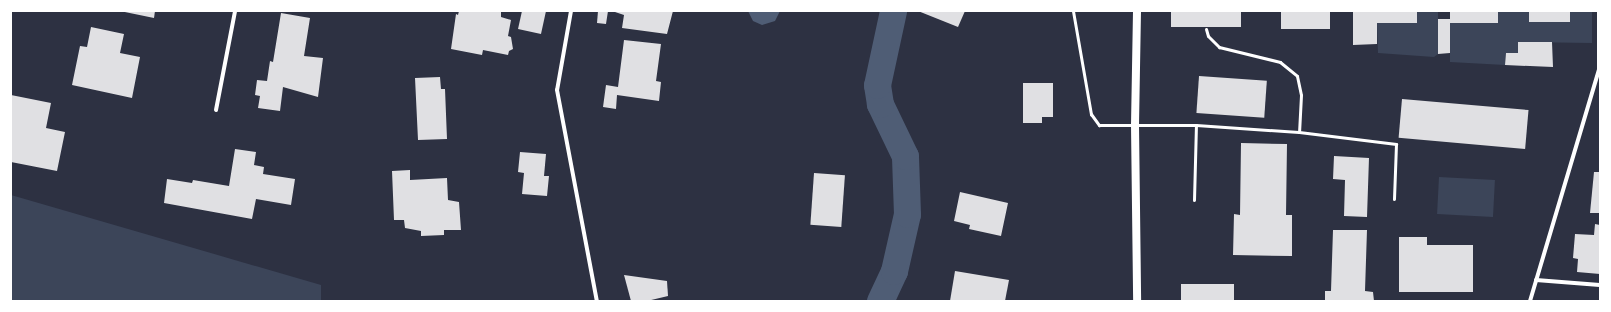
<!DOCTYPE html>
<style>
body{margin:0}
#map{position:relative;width:1611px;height:312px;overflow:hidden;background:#2d3142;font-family:Mulish,sans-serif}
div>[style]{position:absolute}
.green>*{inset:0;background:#3c4559;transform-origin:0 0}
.water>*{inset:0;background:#4f5d75}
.canal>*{height:27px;margin:-13.5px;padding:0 13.5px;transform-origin:13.5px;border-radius:13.5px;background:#4f5d75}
.building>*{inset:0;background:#e0e0e3;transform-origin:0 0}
.service>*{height:3px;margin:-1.5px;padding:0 1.5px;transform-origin:1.5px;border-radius:1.5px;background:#fff}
.minor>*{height:4px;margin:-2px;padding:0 2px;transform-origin:2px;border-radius:2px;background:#fff}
.secondary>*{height:8px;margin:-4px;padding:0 4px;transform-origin:4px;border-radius:4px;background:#fff}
span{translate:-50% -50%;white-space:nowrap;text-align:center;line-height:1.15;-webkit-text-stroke:3px #fff;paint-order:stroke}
.frame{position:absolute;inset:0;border:12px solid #fff;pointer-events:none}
</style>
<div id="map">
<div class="green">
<div style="clip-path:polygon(1417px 11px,1438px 11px,1438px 54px,1434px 57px,1378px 53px,1377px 23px,1417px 23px)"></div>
<div style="clip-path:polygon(1498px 11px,1529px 11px,1529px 15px,1570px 22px,1570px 11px,1592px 11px,1592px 43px,1518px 42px,1518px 53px,1506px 53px,1505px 65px,1450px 62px,1450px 23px,1498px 23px)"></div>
<div style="left:1439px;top:177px;width:56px;height:37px;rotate:3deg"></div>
<div style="clip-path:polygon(11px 195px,321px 285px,321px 301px,11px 301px)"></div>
</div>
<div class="water">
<div style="clip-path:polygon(748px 11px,780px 11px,775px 21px,762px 25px,753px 21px)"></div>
</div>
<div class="canal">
<div style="left:880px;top:301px;width:33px;rotate:-65deg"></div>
<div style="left:894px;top:271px;width:58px;rotate:-77.2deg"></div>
<div style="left:907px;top:214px;width:58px;rotate:-92deg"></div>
<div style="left:905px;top:156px;width:58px;rotate:-115.7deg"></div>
<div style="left:880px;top:104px;width:19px;rotate:-99deg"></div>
<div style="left:877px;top:85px;width:76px;rotate:-77.8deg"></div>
</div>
<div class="building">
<div style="clip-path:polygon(120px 11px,155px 11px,154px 18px)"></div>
<div style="clip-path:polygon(459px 11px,501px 11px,501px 17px,511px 20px,508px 36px,511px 37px,513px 49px,509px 51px,508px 55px,483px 50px,482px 55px,451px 49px,456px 14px,458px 15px)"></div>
<div style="clip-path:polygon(522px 11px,546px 11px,541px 34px,518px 29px)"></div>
<div style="clip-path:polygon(598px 11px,608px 11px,606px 24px,597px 23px)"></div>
<div style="clip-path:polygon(612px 11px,673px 11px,667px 34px,622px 28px,624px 15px)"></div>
<div style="clip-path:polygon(918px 11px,965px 11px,958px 27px)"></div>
<div style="left:1171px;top:11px;width:70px;height:16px"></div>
<div style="left:1281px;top:11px;width:49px;height:18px"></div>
<div style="clip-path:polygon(1353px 11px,1417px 11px,1417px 23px,1377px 23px,1377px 44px,1353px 45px)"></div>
<div style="clip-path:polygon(1450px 11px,1498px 11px,1498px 23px,1450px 23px,1450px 53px,1438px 54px,1438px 19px,1450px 19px)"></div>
<div style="left:1529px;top:11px;width:41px;height:11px"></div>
<div style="clip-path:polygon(281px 13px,310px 18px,304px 56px,323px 58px,318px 97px,283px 87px,280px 111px,258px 108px,260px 96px,255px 95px,257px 80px,267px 81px,270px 61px,273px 62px)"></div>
<div style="clip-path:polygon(91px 27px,124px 34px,120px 53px,140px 57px,132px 98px,72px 85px,80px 46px,87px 47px)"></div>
<div style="clip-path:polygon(624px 40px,661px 44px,656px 81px,661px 82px,659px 101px,617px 95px,616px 109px,603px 107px,606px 85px,618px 87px)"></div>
<div style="clip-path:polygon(1518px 42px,1552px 42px,1553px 67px,1505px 65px,1506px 53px,1518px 53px)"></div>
<div style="left:1199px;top:76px;width:68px;height:37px;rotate:4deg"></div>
<div style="clip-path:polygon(440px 77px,441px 89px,445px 89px,447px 139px,418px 140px,415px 78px)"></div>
<div style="clip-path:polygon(1023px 83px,1053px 83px,1053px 117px,1042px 117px,1042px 123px,1023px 123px)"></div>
<div style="clip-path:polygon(11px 95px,51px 103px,46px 128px,65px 132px,57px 171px,11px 162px)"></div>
<div style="left:1402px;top:99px;width:127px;height:39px;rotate:5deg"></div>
<div style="clip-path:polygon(1241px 143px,1287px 144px,1286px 215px,1292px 215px,1292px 256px,1233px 255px,1234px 214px,1240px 215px)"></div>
<div style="clip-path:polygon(235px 149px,256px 152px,254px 165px,264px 167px,263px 174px,295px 179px,291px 205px,256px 199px,252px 219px,164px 203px,167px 179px,192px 183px,193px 180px,229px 186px)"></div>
<div style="clip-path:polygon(520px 152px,546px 154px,544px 176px,549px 176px,547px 196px,522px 194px,524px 173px,518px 172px)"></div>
<div style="clip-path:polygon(1334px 156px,1369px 158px,1367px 217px,1344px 216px,1345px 180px,1333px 179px)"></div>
<div style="clip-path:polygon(410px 170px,410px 180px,447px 178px,448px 200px,459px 202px,461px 230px,444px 230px,444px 235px,421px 236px,421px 231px,405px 228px,404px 220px,394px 220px,392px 171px)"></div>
<div style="clip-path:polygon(1594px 172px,1600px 172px,1600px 213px,1590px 213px)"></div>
<div style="left:814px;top:173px;width:31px;height:52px;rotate:4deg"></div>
<div style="clip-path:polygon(960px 192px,1008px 203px,1001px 236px,969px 229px,970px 225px,954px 221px)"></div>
<div style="clip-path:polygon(1595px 224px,1600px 225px,1600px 274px,1577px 272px,1578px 259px,1573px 258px,1575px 234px,1594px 235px)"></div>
<div style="clip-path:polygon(1333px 230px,1367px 230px,1365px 291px,1373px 292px,1374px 301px,1325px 301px,1325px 291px,1331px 291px)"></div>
<div style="clip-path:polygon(1399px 237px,1427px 237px,1427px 245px,1473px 245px,1473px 292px,1399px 292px)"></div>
<div style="clip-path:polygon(955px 271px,1009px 280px,1005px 301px,950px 301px)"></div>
<div style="clip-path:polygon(624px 275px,667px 281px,668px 296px,647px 301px,631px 301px)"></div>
<div style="left:1234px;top:284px;width:17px;height:53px;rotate:90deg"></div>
</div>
<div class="service">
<div style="left:1073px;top:11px;width:105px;rotate:80.1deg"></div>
<div style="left:1091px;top:114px;width:14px;rotate:54deg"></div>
<div style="left:1099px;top:125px;width:97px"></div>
<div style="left:1196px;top:125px;width:103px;rotate:3.9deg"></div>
<div style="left:1299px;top:132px;width:98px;rotate:7.1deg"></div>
<div style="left:1396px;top:144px;width:55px;rotate:92.1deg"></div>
<div style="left:1206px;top:29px;width:7px;rotate:74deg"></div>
<div style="left:1208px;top:36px;width:16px;rotate:45deg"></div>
<div style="left:1219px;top:47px;width:63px;rotate:13.8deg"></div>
<div style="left:1280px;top:62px;width:22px;rotate:39deg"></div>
<div style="left:1297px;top:76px;width:19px;rotate:78deg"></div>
<div style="left:1301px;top:95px;width:37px;rotate:93deg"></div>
<div style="left:1194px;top:200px;width:75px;rotate:-88.5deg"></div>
</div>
<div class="minor">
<div style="left:571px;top:11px;width:80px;rotate:100deg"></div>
<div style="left:557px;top:90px;width:215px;rotate:79.3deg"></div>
<div style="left:216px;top:110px;width:101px;rotate:-79.1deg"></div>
<div style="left:1536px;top:280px;width:64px;rotate:4.5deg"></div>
<div style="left:1530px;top:301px;width:242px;rotate:-73.4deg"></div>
<div style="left:1599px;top:69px;width:58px;rotate:-90deg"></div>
</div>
<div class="secondary">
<div style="left:1137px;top:11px;width:114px;rotate:91deg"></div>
<div style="left:1135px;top:125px;width:176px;rotate:89.3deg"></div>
</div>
<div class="frame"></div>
</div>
